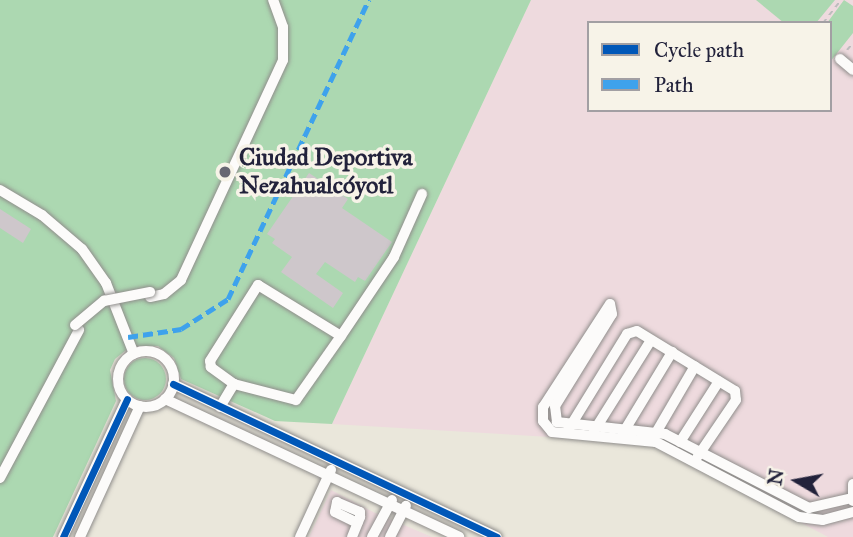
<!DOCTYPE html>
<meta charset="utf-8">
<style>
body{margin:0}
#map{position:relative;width:853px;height:537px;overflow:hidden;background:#eae7db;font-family:"IM FELL Great Primer",serif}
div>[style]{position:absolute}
.built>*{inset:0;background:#eedade}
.green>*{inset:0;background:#acd8b1}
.round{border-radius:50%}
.building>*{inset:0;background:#cec7cb}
.path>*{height:2px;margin-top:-1px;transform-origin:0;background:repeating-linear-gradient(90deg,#bdbcbd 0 5px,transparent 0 10px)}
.roads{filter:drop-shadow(0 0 2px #908e8c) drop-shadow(0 0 2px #908e8c)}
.minor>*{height:10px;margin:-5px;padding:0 5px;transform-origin:5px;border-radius:5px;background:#fcfbfa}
.minor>.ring{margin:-5px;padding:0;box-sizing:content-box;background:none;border:10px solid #fcfbfa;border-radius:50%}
.bridges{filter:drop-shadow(0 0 2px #908e8c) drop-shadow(0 0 2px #908e8c)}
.minor-bridge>*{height:10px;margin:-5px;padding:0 5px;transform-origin:5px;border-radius:5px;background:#fcfbfa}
.quiet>*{height:5px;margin-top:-2.5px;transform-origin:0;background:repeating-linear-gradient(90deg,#3ea2ec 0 10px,transparent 0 15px)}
.cycleway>*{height:7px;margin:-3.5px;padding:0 3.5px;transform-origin:3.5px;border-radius:3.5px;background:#0057b8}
.dots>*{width:19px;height:19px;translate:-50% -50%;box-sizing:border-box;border:4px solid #f7f3e8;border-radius:50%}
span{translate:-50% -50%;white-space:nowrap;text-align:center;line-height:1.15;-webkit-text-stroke:7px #f7f3e8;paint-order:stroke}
.poi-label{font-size:24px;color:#22223b;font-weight:700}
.left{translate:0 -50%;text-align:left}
.legend{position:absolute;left:587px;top:21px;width:245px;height:91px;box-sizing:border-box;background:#f7f3e8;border:2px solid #a29fa3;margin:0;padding:9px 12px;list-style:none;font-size:21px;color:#22223b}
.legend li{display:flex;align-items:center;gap:14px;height:35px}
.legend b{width:35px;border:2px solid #a29fa3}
.north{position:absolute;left:762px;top:446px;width:70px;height:70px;-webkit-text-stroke:5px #f7f3e8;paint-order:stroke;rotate:280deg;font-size:19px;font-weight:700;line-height:28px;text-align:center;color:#22223b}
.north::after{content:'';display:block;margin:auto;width:24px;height:32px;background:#22223b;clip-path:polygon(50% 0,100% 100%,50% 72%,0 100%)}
</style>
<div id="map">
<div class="built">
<div style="clip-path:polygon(evenodd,531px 0,853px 0,853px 537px,828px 537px,651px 443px,332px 424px,531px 0,589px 23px,830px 23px,830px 110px,589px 110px,589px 23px)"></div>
<div style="clip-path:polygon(331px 490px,373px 512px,432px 537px,309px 537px)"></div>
</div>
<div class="green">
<div style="clip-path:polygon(0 0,531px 0,332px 424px,275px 421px,181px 379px,174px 358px,158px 346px,131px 346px,115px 359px,110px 370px,116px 401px,53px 537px,0 537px)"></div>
<div style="clip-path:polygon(756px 0,835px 0,816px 23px,784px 23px)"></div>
<div style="clip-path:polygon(844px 0,853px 6px,853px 33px,830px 62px,830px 23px,827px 23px)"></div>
<div class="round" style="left:124px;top:358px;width:42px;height:42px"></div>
</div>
<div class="building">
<div style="clip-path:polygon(309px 173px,348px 199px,342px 208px,392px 242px,365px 281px,358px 277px,355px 282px,325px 262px,316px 274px,343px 293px,333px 308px,281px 272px,292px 257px,272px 243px,275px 239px,267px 234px)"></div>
<div style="clip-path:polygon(0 209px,31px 229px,23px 243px,0 228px)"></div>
</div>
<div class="path">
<div style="left:823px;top:23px;width:29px;rotate:-52deg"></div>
<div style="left:847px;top:50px;width:9px;rotate:-49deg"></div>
</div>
<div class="roads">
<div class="minor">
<div style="left:840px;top:59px;width:17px;rotate:40deg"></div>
<div style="left:0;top:190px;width:49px;rotate:30.8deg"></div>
<div style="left:42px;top:215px;width:52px;rotate:40.4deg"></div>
<div style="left:82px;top:249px;width:42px;rotate:54.8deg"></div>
<div style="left:106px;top:283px;width:76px;rotate:68.5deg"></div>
<div style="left:150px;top:297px;width:14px;rotate:-12deg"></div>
<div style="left:164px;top:294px;width:22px;rotate:-39deg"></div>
<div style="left:181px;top:280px;width:242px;rotate:-65.1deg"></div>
<div style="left:283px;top:60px;width:33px;rotate:-90deg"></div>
<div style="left:283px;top:27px;width:29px;rotate:-110deg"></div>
<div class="ring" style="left:118px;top:351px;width:46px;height:46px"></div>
<div style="left:173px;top:384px;width:358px;rotate:25.3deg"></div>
<div style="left:234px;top:384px;width:64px;rotate:14.5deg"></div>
<div style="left:296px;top:400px;width:78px;rotate:-54.9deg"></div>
<div style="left:165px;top:399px;width:325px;rotate:25.1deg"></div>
<div style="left:220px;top:407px;width:27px;rotate:-59deg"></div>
<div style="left:234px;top:384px;width:29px;rotate:-144deg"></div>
<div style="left:211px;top:367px;width:6px;rotate:-99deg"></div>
<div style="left:210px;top:361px;width:90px;rotate:-57.7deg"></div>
<div style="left:258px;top:285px;width:97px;rotate:31.6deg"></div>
<div style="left:341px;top:336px;width:95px;rotate:-56.1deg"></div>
<div style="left:394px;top:257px;width:69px;rotate:-66deg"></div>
<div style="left:568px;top:430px;width:113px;rotate:-58.4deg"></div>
<div style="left:627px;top:334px;width:10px;rotate:-17deg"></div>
<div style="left:637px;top:331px;width:115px;rotate:31.5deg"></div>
<div style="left:735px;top:391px;width:9px;rotate:84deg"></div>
<div style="left:736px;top:400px;width:68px;rotate:124.2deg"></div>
<div style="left:594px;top:431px;width:107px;rotate:-57.9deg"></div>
<div style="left:657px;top:431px;width:75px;rotate:-59.7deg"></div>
<div style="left:623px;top:433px;width:95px;rotate:-58.8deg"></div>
<div style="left:680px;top:442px;width:72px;rotate:-57.4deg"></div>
<div style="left:0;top:478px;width:168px;rotate:-61.9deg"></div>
<div style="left:853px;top:484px;width:17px;rotate:90deg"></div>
<div style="left:852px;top:498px;width:44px;rotate:166.9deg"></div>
<div style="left:809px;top:508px;width:162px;rotate:-152.8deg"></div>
<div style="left:665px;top:434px;width:109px;rotate:-173.7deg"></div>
<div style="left:557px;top:422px;width:16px;rotate:-97deg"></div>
<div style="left:555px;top:406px;width:108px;rotate:-58.2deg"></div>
<div style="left:612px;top:314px;width:10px;rotate:-101deg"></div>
<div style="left:610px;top:304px;width:123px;rotate:123deg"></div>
<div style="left:543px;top:407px;width:14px;rotate:90deg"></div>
<div style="left:543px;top:421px;width:14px;rotate:51deg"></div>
<div style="left:552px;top:432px;width:104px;rotate:5.5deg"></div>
<div style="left:656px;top:442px;width:161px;rotate:27.7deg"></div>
<div style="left:799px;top:517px;width:24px;rotate:7deg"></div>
<div style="left:823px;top:520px;width:31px;rotate:-15deg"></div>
<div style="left:63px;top:537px;width:152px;rotate:-65.1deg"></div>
<div style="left:80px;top:537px;width:144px;rotate:-65.4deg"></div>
<div style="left:300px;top:537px;width:74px;rotate:-65.2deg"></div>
<div style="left:352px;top:537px;width:22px;rotate:-68deg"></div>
<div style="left:360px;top:517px;width:5px;rotate:-90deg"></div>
<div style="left:360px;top:512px;width:25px;rotate:-157deg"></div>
<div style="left:337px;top:502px;width:10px;rotate:101deg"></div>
<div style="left:335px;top:512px;width:25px;rotate:26deg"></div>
<div style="left:372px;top:537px;width:42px;rotate:-61.6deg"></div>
<div style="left:390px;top:537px;width:35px;rotate:-63deg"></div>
</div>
</div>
<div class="bridges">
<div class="minor-bridge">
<div style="left:75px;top:325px;width:38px;rotate:-40deg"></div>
<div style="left:104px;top:301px;width:47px;rotate:-11.1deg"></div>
</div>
</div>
<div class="quiet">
<div style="left:128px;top:337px;width:54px;rotate:-8.6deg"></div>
<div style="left:181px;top:329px;width:56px;rotate:-32.6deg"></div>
<div style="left:228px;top:299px;width:331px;rotate:-64.8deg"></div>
</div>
<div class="cycleway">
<div style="left:173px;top:384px;width:358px;rotate:25.3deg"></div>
<div style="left:63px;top:537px;width:152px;rotate:-65.1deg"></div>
</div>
<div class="dots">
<div style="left:225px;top:172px;background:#686773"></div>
</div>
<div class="poi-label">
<span class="left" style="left:239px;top:172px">Ciudad Deportiva<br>Nezahualcóyotl</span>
</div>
<ul class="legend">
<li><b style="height:9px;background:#0057b8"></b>Cycle path</li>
<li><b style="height:9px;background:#3ea2ec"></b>Path</li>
</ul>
<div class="north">N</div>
</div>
